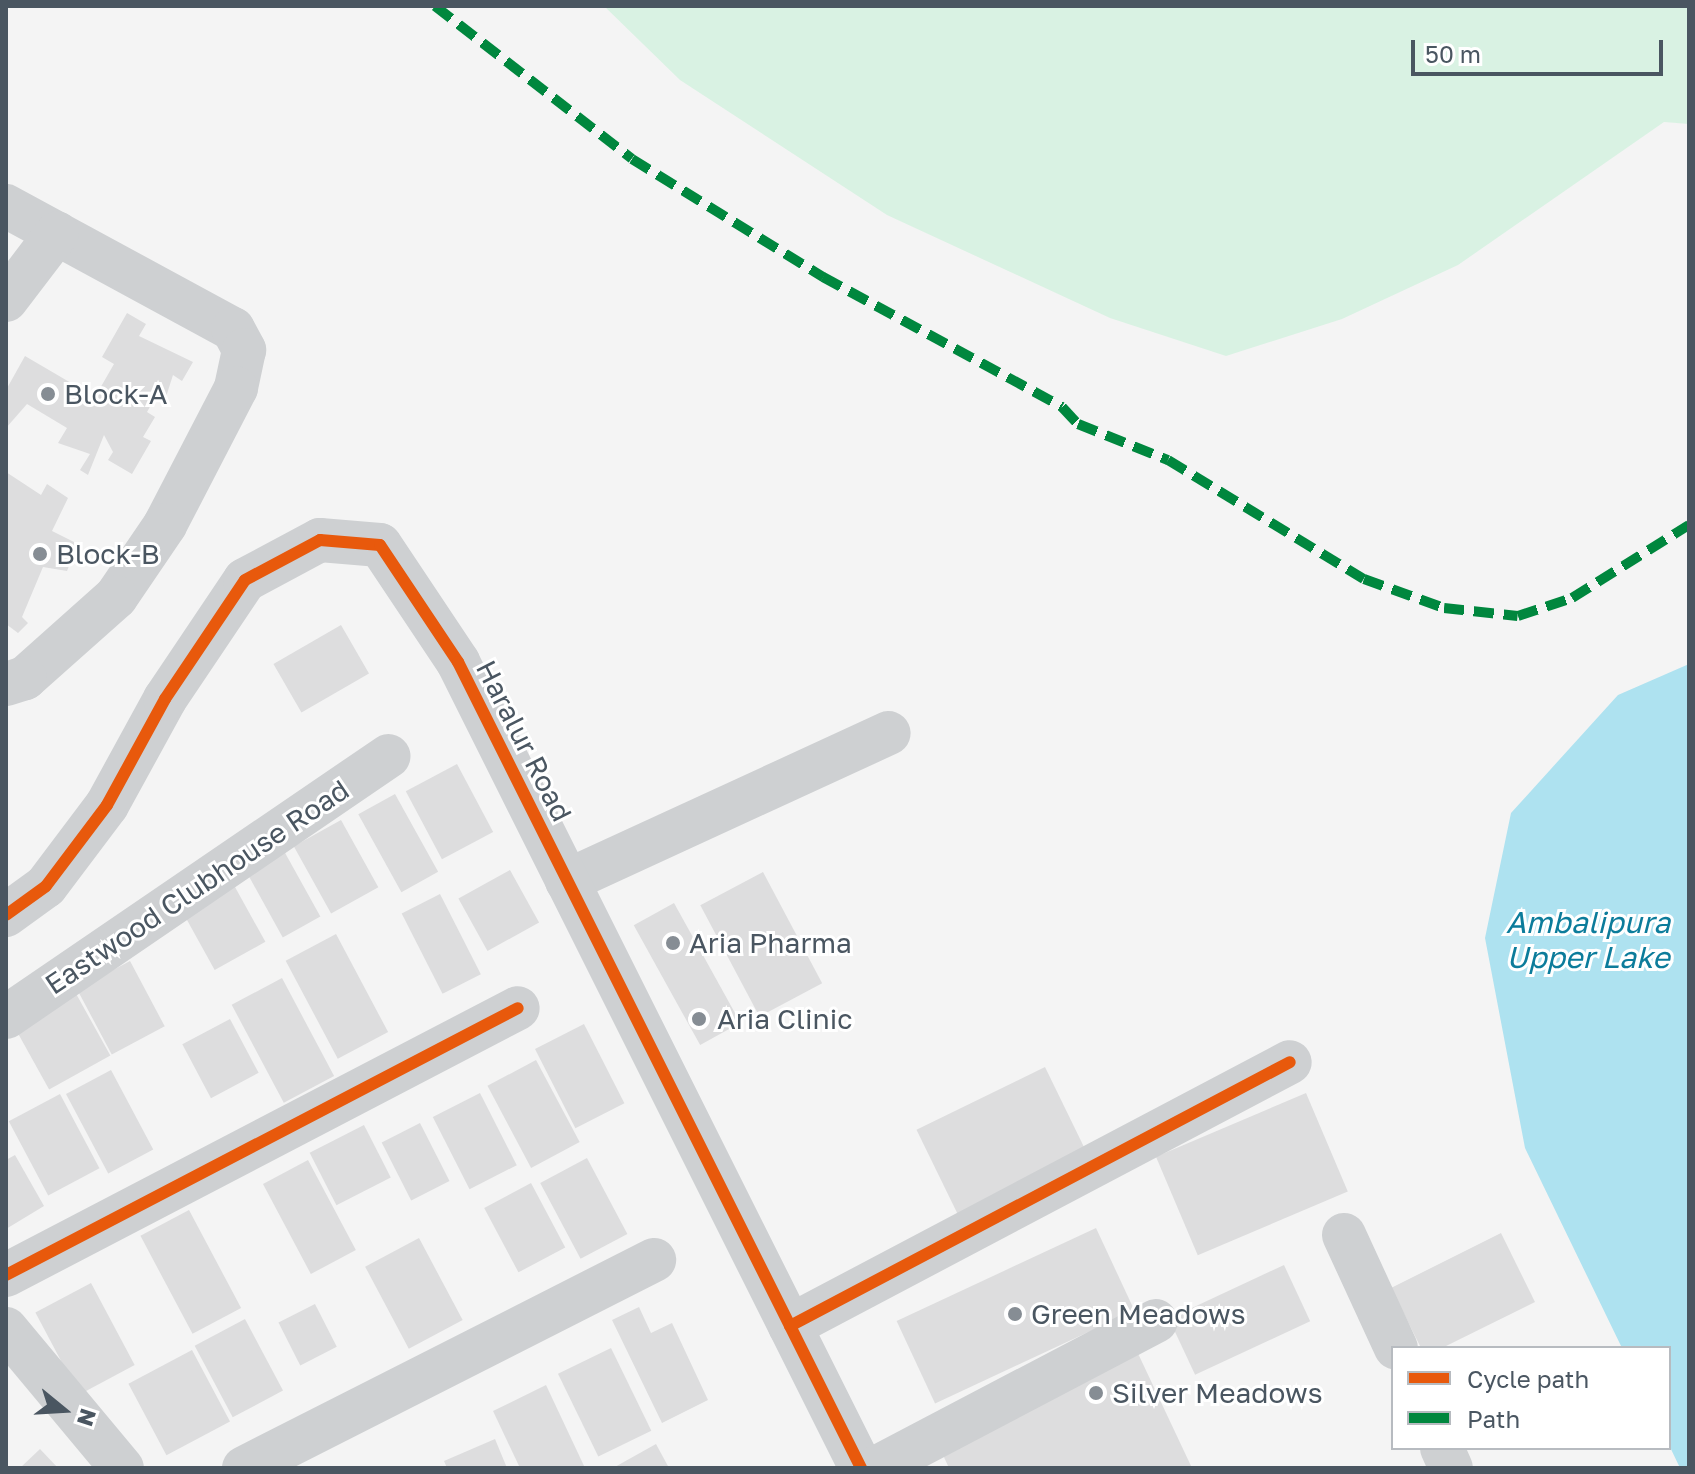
<!DOCTYPE html>
<style>
body{margin:0}
#map{position:relative;width:1695px;height:1474px;overflow:hidden;background:#f4f4f4;font-family:"Golos Text",sans-serif}
div>[style]{position:absolute}
.green>*{inset:0;background:#d9f2e3}
.water>*{inset:0;background:#aee2f0}
.building>*{inset:0;background:#ddddde;transform-origin:0 0}
.minor>*{height:44px;margin:-22px;padding:0 22px;transform-origin:22px;border-radius:22px;background:#ced0d2}
.quiet>*{height:10px;margin-top:-5px;transform-origin:0;background:repeating-linear-gradient(90deg,#00873e 0 20px,transparent 0 30px)}
.cycleway>*{height:12px;margin:-6px;padding:0 6px;transform-origin:6px;border-radius:6px;background:#e8590c}
.dots>*{width:22px;height:22px;translate:-50% -50%;box-sizing:border-box;border:4px solid #fff;border-radius:50%}
span{translate:-50% -50%;white-space:nowrap;text-align:center;line-height:1.15;-webkit-text-stroke:6px #fff;paint-order:stroke}
.poi-label{font-size:28px;color:#4a5661}
.left{translate:0 -50%;text-align:left}
.street-label{font-size:28px;color:#4a5661}
.water-label{font-size:30px;color:#0c7c9b;font-style:italic}
.frame{position:absolute;inset:0;border:8px solid #4a5661;pointer-events:none}
.legend{position:absolute;left:1391px;top:1346px;width:280px;height:104px;box-sizing:border-box;background:#fff;border:2px solid #b7bbc0;margin:0;padding:10px 14px;list-style:none;font-size:24px;color:#4a5661}
.legend li{display:flex;align-items:center;gap:16px;height:40px}
.legend b{width:40px;border:2px solid #b7bbc0}
.north{position:absolute;left:24px;top:1370px;width:80px;height:80px;-webkit-text-stroke:6px #fff;paint-order:stroke;rotate:108deg;font-size:22px;font-weight:700;line-height:32px;text-align:center;color:#4a5661}
.north::after{content:'';display:block;margin:auto;width:28px;height:36px;background:#4a5661;clip-path:polygon(50% 0,100% 100%,50% 72%,0 100%)}
.scale{position:absolute;left:1411px;top:40px;width:252px;height:36px;box-sizing:border-box;border:4px solid #4a5661;border-top:0;padding-left:10px;font-size:24px;line-height:28px;white-space:nowrap;color:#4a5661;-webkit-text-stroke:6px #fff;paint-order:stroke}
</style>
<div id="map">
<div class="green">
<div style="clip-path:polygon(604px 6px,1689px 6px,1689px 124px,1664px 122px,1458px 265px,1342px 319px,1226px 356px,1110px 318px,887px 215px,680px 80px)"></div>
</div>
<div class="water">
<div style="clip-path:polygon(1689px 664px,1689px 1468px,1680px 1468px,1669px 1445px,1669px 1348px,1622px 1348px,1525px 1148px,1485px 938px,1511px 813px,1618px 695px)"></div>
</div>
<div class="building">
<div style="clip-path:polygon(127px 313px,146px 324px,139px 336px,193px 362px,182px 381px,173px 375px,165px 400px,156px 396px,147px 412px,155px 417px,143px 437px,151px 441px,132px 474px,108px 460px,113px 452px,104px 435px,88px 475px,80px 470px,90px 454px,58px 443px,67px 428px,27px 404px,6px 428px,6px 390px,25px 356px,95px 397px,114px 364px,102px 357px)"></div>
<div style="clip-path:polygon(6px 472px,41px 495px,47px 484px,68px 498px,52px 531px,78px 544px,67px 571px,43px 567px,22px 617px,28px 623px,18px 633px,6px 624px)"></div>
<div style="left:341px;top:625px;width:56px;height:78px;rotate:60deg"></div>
<div style="left:457px;top:764px;width:77px;height:58px;rotate:62deg"></div>
<div style="left:395px;top:794px;width:89px;height:42px;rotate:61deg"></div>
<div style="left:341px;top:820px;width:77px;height:54px;rotate:61deg"></div>
<div style="left:284px;top:851px;width:75px;height:43px;rotate:61deg"></div>
<div style="left:510px;top:870px;width:60px;height:59px;rotate:61deg"></div>
<div style="left:763px;top:872px;width:126px;height:71px;rotate:62deg"></div>
<div style="left:230px;top:878px;width:73px;height:58px;rotate:61deg"></div>
<div style="left:440px;top:894px;width:90px;height:43px;rotate:63deg"></div>
<div style="left:674px;top:903px;width:137px;height:46px;rotate:61deg"></div>
<div style="left:336px;top:934px;width:111px;height:57px;rotate:62deg"></div>
<div style="left:130px;top:961px;width:74px;height:60px;rotate:62deg"></div>
<div style="left:282px;top:978px;width:111px;height:57px;rotate:62deg"></div>
<div style="left:74px;top:990px;width:75px;height:70px;rotate:61deg"></div>
<div style="left:230px;top:1019px;width:61px;height:54px;rotate:62deg"></div>
<div style="left:584px;top:1024px;width:89px;height:55px;rotate:63deg"></div>
<div style="left:536px;top:1060px;width:93px;height:55px;rotate:62deg"></div>
<div style="left:1045px;top:1067px;width:102px;height:143px;rotate:64deg"></div>
<div style="left:111px;top:1070px;width:90px;height:51px;rotate:62deg"></div>
<div style="left:480px;top:1093px;width:81px;height:53px;rotate:63deg"></div>
<div style="left:1306px;top:1093px;width:107px;height:163px;rotate:67deg"></div>
<div style="left:60px;top:1094px;width:84px;height:58px;rotate:62deg"></div>
<div style="left:420px;top:1123px;width:65px;height:43px;rotate:63deg"></div>
<div style="left:364px;top:1125px;width:59px;height:61px;rotate:63deg"></div>
<div style="clip-path:polygon(15px 1155px,44px 1206px,6px 1229px,6px 1160px)"></div>
<div style="left:587px;top:1158px;width:86px;height:53px;rotate:62deg"></div>
<div style="left:308px;top:1160px;width:102px;height:51px;rotate:62deg"></div>
<div style="left:531px;top:1183px;width:73px;height:53px;rotate:62deg"></div>
<div style="left:189px;top:1210px;width:111px;height:55px;rotate:62deg"></div>
<div style="left:1096px;top:1228px;width:91px;height:220px;rotate:65deg"></div>
<div style="clip-path:polygon(1501px 1233px,1535px 1302px,1442px 1348px,1421px 1348px,1391px 1288px)"></div>
<div style="left:419px;top:1238px;width:93px;height:61px;rotate:62deg"></div>
<div style="left:1284px;top:1265px;width:62px;height:127px;rotate:65deg"></div>
<div style="left:91px;top:1283px;width:93px;height:63px;rotate:62deg"></div>
<div style="left:315px;top:1304px;width:48px;height:41px;rotate:63deg"></div>
<div style="clip-path:polygon(639px 1307px,651px 1333px,672px 1323px,708px 1400px,662px 1423px,612px 1320px)"></div>
<div style="left:245px;top:1319px;width:81px;height:57px;rotate:62deg"></div>
<div style="clip-path:polygon(1134px 1345px,1192px 1468px,949px 1468px,936px 1440px)"></div>
<div style="left:611px;top:1348px;width:92px;height:59px;rotate:64deg"></div>
<div style="left:192px;top:1350px;width:81px;height:72px;rotate:62deg"></div>
<div style="clip-path:polygon(546px 1385px,585px 1468px,520px 1468px,493px 1411px)"></div>
<div style="clip-path:polygon(495px 1439px,507px 1468px,447px 1468px,444px 1461px)"></div>
<div style="clip-path:polygon(656px 1444px,669px 1468px,613px 1468px)"></div>
<div style="clip-path:polygon(40px 1449px,58px 1468px,20px 1468px)"></div>
</div>
<div class="minor">
<div style="left:6px;top:206px;width:258px;rotate:28.5deg"></div>
<div style="left:233px;top:329px;width:24px;rotate:62deg"></div>
<div style="left:244px;top:350px;width:39px;rotate:102deg"></div>
<div style="left:236px;top:388px;width:154px;rotate:117.4deg"></div>
<div style="left:165px;top:525px;width:87px;rotate:124.2deg"></div>
<div style="left:116px;top:597px;width:122px;rotate:138.3deg"></div>
<div style="left:25px;top:678px;width:20px;rotate:162deg"></div>
<div style="left:6px;top:300px;width:84px;rotate:-52.7deg"></div>
<div style="left:567px;top:881px;width:354px;rotate:-24.7deg"></div>
<div style="left:6px;top:915px;width:49px;rotate:-35.9deg"></div>
<div style="left:46px;top:886px;width:101px;rotate:-53deg"></div>
<div style="left:107px;top:805px;width:121px;rotate:-61.3deg"></div>
<div style="left:165px;top:699px;width:143px;rotate:-56.1deg"></div>
<div style="left:245px;top:580px;width:85px;rotate:-28.1deg"></div>
<div style="left:320px;top:540px;width:60px;rotate:4.8deg"></div>
<div style="left:380px;top:545px;width:141px;rotate:56.3deg"></div>
<div style="left:458px;top:662px;width:901px;rotate:63.43deg"></div>
<div style="left:6px;top:1017px;width:463px;rotate:-34.3deg"></div>
<div style="left:1344px;top:1235px;width:124px;rotate:65.3deg"></div>
<div style="left:6px;top:1275px;width:577px;rotate:-27.54deg"></div>
<div style="left:790px;top:1326px;width:565px;rotate:-27.83deg"></div>
<div style="left:6px;top:1329px;width:181px;rotate:50.2deg"></div>
<div style="left:1442px;top:1448px;width:22px;rotate:66deg"></div>
<div style="left:244px;top:1468px;width:460px;rotate:-26.9deg"></div>
<div style="left:876px;top:1468px;width:316px;rotate:-27.7deg"></div>
</div>
<div class="quiet">
<div style="left:435px;top:6px;width:249px;rotate:37.8deg"></div>
<div style="left:632px;top:159px;width:225px;rotate:31.7deg"></div>
<div style="left:823px;top:277px;width:272px;rotate:28.5deg"></div>
<div style="left:1062px;top:407px;width:23px;rotate:47deg"></div>
<div style="left:1078px;top:424px;width:97px;rotate:21.8deg"></div>
<div style="left:1168px;top:460px;width:229px;rotate:31.3deg"></div>
<div style="left:1364px;top:579px;width:85px;rotate:19.9deg"></div>
<div style="left:1444px;top:608px;width:74px;rotate:6.2deg"></div>
<div style="left:1518px;top:616px;width:57px;rotate:-18.4deg"></div>
<div style="left:1572px;top:598px;width:138px;rotate:-32deg"></div>
</div>
<div class="cycleway">
<div style="left:6px;top:915px;width:49px;rotate:-35.9deg"></div>
<div style="left:46px;top:886px;width:101px;rotate:-53deg"></div>
<div style="left:107px;top:805px;width:121px;rotate:-61.3deg"></div>
<div style="left:165px;top:699px;width:143px;rotate:-56.1deg"></div>
<div style="left:245px;top:580px;width:85px;rotate:-28.1deg"></div>
<div style="left:320px;top:540px;width:60px;rotate:4.8deg"></div>
<div style="left:380px;top:545px;width:141px;rotate:56.3deg"></div>
<div style="left:458px;top:662px;width:901px;rotate:63.43deg"></div>
<div style="left:6px;top:1275px;width:577px;rotate:-27.54deg"></div>
<div style="left:790px;top:1326px;width:565px;rotate:-27.83deg"></div>
</div>
<div class="dots">
<div style="left:48px;top:394px;background:#868d94"></div>
<div style="left:40px;top:554px;background:#868d94"></div>
<div style="left:673px;top:943px;background:#868d94"></div>
<div style="left:699px;top:1019px;background:#868d94"></div>
<div style="left:1015px;top:1314px;background:#868d94"></div>
<div style="left:1096px;top:1393px;background:#868d94"></div>
</div>
<div class="poi-label">
<span class="left" style="left:64px;top:394px">Block-A</span>
<span class="left" style="left:56px;top:554px">Block-B</span>
<span class="left" style="left:689px;top:943px">Aria Pharma</span>
<span class="left" style="left:717px;top:1019px">Aria Clinic</span>
<span class="left" style="left:1031px;top:1314px">Green Meadows</span>
<span class="left" style="left:1112px;top:1393px">Silver Meadows</span>
</div>
<div class="street-label">
<span style="left:524px;top:741px;rotate:63deg">Haralur Road</span>
<span style="left:197px;top:887px;rotate:-34deg">Eastwood Clubhouse Road</span>
</div>
<div class="water-label">
<span style="left:1588px;top:939px">Ambalipura<br>Upper Lake</span>
</div>
<div class="frame"></div>
<ul class="legend">
<li><b style="height:10px;background:#e8590c"></b>Cycle path</li>
<li><b style="height:10px;background:#00873e"></b>Path</li>
</ul>
<div class="north">N</div>
<div class="scale">50 m</div>
</div>
